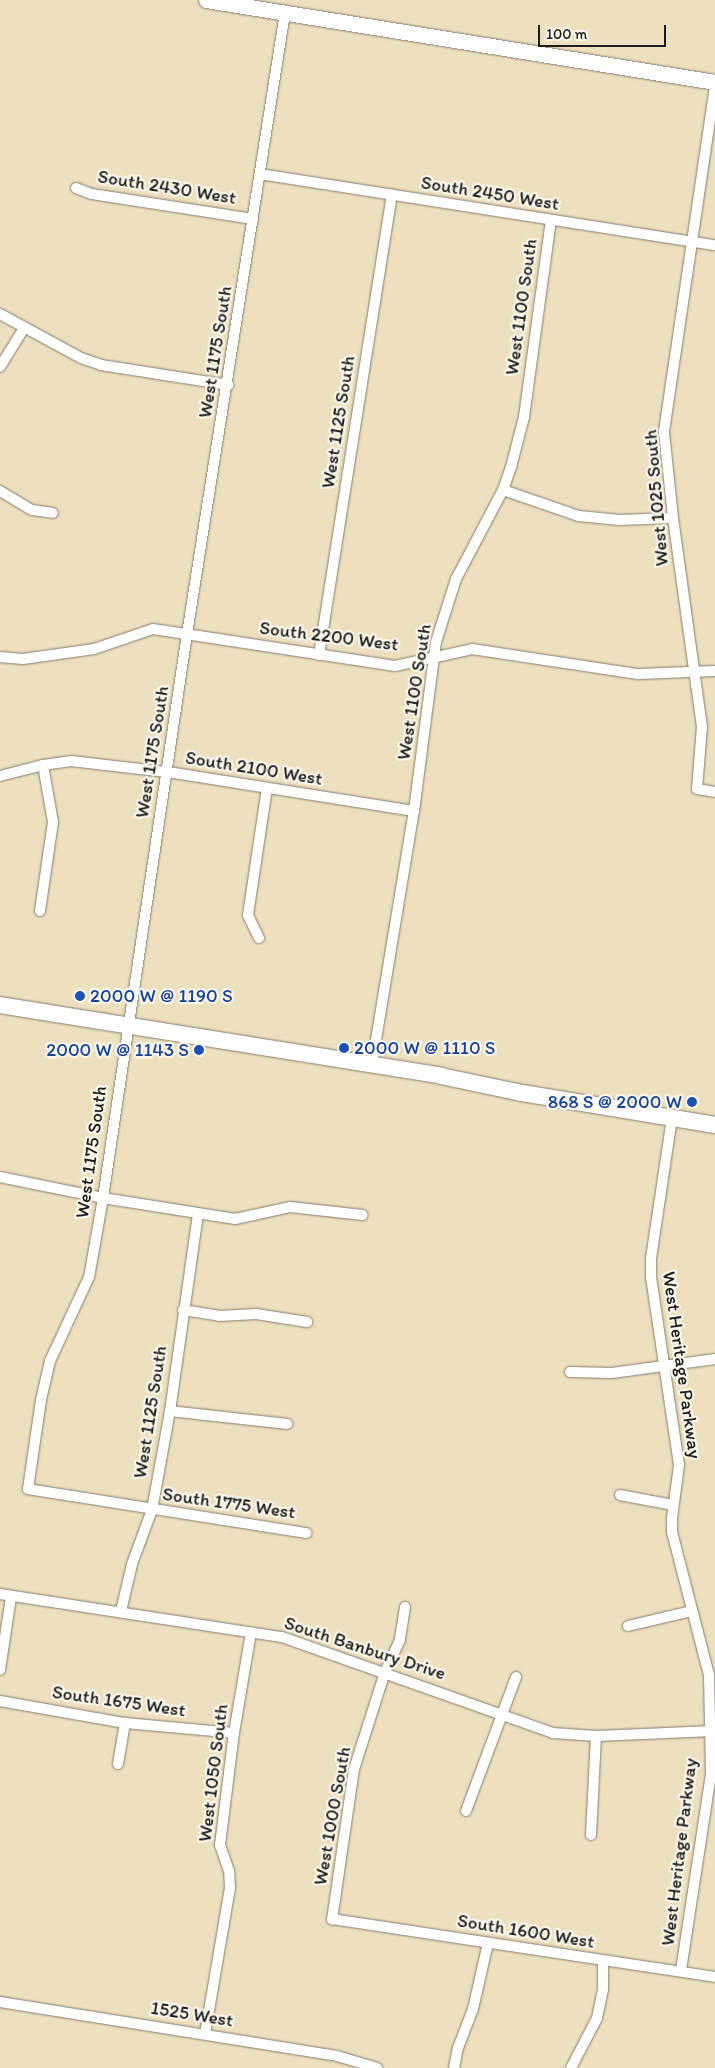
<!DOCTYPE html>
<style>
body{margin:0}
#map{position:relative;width:715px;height:2068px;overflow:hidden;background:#ede0bf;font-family:Itim,sans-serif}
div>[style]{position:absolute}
.roads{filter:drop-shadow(0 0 1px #847e6e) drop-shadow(0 0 1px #847e6e)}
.street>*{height:10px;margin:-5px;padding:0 5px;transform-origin:5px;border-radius:5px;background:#fff}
.secondary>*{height:15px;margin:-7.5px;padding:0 7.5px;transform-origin:7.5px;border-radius:7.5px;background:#fff}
.primary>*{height:16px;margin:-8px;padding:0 8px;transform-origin:8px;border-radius:8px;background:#fff}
.dots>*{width:14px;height:14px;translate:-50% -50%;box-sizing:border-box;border:2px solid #fbf7ec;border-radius:50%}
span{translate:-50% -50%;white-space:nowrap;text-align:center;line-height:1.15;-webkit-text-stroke:4.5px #fbf7ec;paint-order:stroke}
.street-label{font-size:19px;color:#1c1c1c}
.transit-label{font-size:19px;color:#164399}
.left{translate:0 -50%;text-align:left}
.right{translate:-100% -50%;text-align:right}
.scale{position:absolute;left:538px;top:25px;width:128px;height:22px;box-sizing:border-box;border:2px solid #1c1c1c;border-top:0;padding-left:6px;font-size:15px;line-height:18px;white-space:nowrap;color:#1c1c1c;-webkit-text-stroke:4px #fbf7ec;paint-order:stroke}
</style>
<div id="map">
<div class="roads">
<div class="street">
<div style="left:285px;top:13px;width:629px;rotate:98.97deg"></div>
<div style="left:187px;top:634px;width:570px;rotate:98.47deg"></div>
<div style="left:103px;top:1198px;width:80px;rotate:100deg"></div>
<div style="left:89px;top:1277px;width:93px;rotate:114.9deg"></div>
<div style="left:50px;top:1361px;width:40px;rotate:103deg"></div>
<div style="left:41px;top:1400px;width:90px;rotate:98.3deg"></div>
<div style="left:28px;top:1489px;width:282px;rotate:9deg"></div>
<div style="left:715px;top:86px;width:350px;rotate:98.4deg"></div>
<div style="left:664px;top:432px;width:86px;rotate:84deg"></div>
<div style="left:673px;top:518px;width:210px;rotate:82.1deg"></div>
<div style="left:702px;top:726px;width:63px;rotate:94.5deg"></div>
<div style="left:697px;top:789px;width:18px;rotate:9deg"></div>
<div style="left:260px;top:174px;width:461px;rotate:8.9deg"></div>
<div style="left:76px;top:188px;width:17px;rotate:21deg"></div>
<div style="left:92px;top:194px;width:163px;rotate:8.8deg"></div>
<div style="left:0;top:314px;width:92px;rotate:28.5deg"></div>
<div style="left:81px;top:358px;width:21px;rotate:19deg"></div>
<div style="left:101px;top:365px;width:129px;rotate:8.9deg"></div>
<div style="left:0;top:367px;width:46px;rotate:-58.4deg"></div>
<div style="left:503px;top:490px;width:80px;rotate:18.9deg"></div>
<div style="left:579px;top:516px;width:41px;rotate:5.6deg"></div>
<div style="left:620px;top:520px;width:53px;rotate:-2.2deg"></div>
<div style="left:0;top:491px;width:37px;rotate:31deg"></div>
<div style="left:32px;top:510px;width:21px;rotate:8deg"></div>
<div style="left:319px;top:655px;width:466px;rotate:-81deg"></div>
<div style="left:0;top:657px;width:23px;rotate:5deg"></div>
<div style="left:23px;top:659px;width:72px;rotate:-8deg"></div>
<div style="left:94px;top:649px;width:62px;rotate:-18.7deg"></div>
<div style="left:153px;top:629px;width:245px;rotate:8.7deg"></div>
<div style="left:395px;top:666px;width:79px;rotate:-12.4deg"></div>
<div style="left:472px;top:649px;width:168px;rotate:8.6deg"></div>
<div style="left:638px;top:674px;width:77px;rotate:-2.2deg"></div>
<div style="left:0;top:776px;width:44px;rotate:-14.3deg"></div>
<div style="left:43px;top:765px;width:28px;rotate:-8deg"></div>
<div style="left:71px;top:761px;width:104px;rotate:6.6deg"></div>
<div style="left:174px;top:773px;width:243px;rotate:9deg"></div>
<div style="left:40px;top:911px;width:90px;rotate:-81.7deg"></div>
<div style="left:53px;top:822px;width:58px;rotate:-100deg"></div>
<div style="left:259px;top:938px;width:25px;rotate:-116deg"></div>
<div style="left:248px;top:915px;width:128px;rotate:-81.5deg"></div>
<div style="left:372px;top:1064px;width:256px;rotate:-80.6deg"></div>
<div style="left:414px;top:811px;width:170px;rotate:-82.6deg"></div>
<div style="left:436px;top:642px;width:66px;rotate:-72.4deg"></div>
<div style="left:456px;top:579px;width:101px;rotate:-62.2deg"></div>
<div style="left:503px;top:490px;width:24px;rotate:-71deg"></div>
<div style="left:511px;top:467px;width:52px;rotate:-75.4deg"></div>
<div style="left:524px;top:417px;width:198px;rotate:-82.2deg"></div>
<div style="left:672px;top:1118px;width:142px;rotate:98.5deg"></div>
<div style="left:651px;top:1258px;width:19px;rotate:90deg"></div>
<div style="left:651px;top:1277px;width:190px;rotate:81.5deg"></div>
<div style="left:679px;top:1465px;width:53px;rotate:97.5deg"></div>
<div style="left:672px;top:1518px;width:14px;rotate:90deg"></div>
<div style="left:672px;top:1532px;width:148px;rotate:75.5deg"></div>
<div style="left:709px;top:1675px;width:99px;rotate:88.8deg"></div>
<div style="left:711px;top:1774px;width:198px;rotate:98.7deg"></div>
<div style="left:0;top:1177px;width:105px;rotate:11.5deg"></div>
<div style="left:103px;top:1198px;width:134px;rotate:9deg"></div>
<div style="left:235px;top:1219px;width:56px;rotate:-12.3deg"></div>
<div style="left:290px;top:1207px;width:73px;rotate:6.3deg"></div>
<div style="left:183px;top:1310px;width:36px;rotate:9deg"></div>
<div style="left:219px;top:1316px;width:37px;rotate:-3deg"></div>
<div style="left:256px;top:1314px;width:52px;rotate:8.9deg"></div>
<div style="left:570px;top:1372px;width:42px;rotate:1.4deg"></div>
<div style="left:612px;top:1373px;width:104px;rotate:-7.7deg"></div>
<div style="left:170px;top:1411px;width:118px;rotate:6.3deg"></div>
<div style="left:620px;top:1495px;width:54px;rotate:10.7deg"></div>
<div style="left:0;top:1594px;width:285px;rotate:8.7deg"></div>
<div style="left:282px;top:1637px;width:288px;rotate:19.5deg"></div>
<div style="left:553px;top:1733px;width:43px;rotate:4deg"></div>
<div style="left:596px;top:1736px;width:118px;rotate:-2.4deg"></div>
<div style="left:405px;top:1607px;width:33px;rotate:99deg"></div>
<div style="left:400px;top:1640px;width:35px;rotate:115deg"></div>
<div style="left:385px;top:1672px;width:102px;rotate:107.7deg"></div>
<div style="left:354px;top:1769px;width:152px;rotate:98.3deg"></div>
<div style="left:332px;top:1919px;width:387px;rotate:8.6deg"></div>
<div style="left:121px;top:1611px;width:48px;rotate:-76.8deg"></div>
<div style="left:132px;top:1564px;width:58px;rotate:-69.7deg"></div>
<div style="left:152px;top:1510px;width:101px;rotate:-79.7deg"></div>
<div style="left:170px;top:1411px;width:198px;rotate:-81.9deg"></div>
<div style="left:628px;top:1626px;width:66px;rotate:-13.2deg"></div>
<div style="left:0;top:1670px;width:74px;rotate:-81.4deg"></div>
<div style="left:0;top:1701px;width:127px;rotate:10deg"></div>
<div style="left:125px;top:1723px;width:109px;rotate:5.2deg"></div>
<div style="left:118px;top:1764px;width:42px;rotate:-80.3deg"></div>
<div style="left:466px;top:1811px;width:143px;rotate:-69.5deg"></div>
<div style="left:591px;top:1835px;width:99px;rotate:-87.1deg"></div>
<div style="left:0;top:2002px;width:341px;rotate:9.1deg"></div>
<div style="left:337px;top:2056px;width:42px;rotate:16.7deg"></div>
<div style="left:205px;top:2034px;width:148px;rotate:-80.3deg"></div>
<div style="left:230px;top:1888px;width:17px;rotate:-93deg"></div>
<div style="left:229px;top:1871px;width:28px;rotate:-109deg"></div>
<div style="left:220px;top:1845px;width:113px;rotate:-82.9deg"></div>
<div style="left:234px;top:1733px;width:101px;rotate:-80.4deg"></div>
<div style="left:454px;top:2068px;width:20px;rotate:-79deg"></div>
<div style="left:458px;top:2048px;width:42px;rotate:-69deg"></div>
<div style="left:473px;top:2009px;width:68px;rotate:-77.2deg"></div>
<div style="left:571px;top:2068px;width:56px;rotate:-62.5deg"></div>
<div style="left:597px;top:2018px;width:30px;rotate:-78deg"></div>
<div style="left:603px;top:1989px;width:28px;rotate:-90deg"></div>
</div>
<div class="secondary">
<div style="left:206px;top:0;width:516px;rotate:9.15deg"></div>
</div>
<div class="primary">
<div style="left:0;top:1005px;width:447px;rotate:9.1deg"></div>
<div style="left:441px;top:1076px;width:83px;rotate:11.9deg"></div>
<div style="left:522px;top:1093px;width:196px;rotate:9.4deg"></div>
</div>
</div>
<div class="dots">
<div style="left:80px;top:996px;background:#1a4fb4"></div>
<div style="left:344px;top:1048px;background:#1a4fb4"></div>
<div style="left:199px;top:1050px;background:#1a4fb4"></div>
<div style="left:692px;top:1102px;background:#1a4fb4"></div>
</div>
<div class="street-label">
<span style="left:167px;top:187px;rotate:9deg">South 2430 West</span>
<span style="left:490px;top:193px;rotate:9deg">South 2450 West</span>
<span style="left:521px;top:307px;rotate:-82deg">West 1100 South</span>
<span style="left:215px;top:352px;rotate:-81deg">West 1175 South</span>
<span style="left:338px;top:422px;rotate:-81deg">West 1125 South</span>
<span style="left:656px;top:498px;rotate:-95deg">West 1025 South</span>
<span style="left:329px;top:636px;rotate:7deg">South 2200 West</span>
<span style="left:414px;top:692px;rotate:-81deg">West 1100 South</span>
<span style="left:152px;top:752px;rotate:-81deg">West 1175 South</span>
<span style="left:254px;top:768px;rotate:9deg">South 2100 West</span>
<span style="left:91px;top:1152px;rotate:-82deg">West 1175 South</span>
<span style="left:682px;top:1365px;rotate:82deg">West Heritage Parkway</span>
<span style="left:150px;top:1412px;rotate:-81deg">West 1125 South</span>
<span style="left:229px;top:1503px;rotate:8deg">South 1775 West</span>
<span style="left:365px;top:1648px;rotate:18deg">South Banbury Drive</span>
<span style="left:119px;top:1701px;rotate:8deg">South 1675 West</span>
<span style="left:213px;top:1773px;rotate:-83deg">West 1050 South</span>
<span style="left:332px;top:1816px;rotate:-80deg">West 1000 South</span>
<span style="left:679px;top:1852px;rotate:-83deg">West Heritage Parkway</span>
<span style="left:526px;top:1931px;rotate:9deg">South 1600 West</span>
<span style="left:192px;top:2014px;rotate:9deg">1525 West</span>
</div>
<div class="transit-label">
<span class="left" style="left:90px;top:996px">2000 W @ 1190 S</span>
<span class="left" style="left:354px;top:1048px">2000 W @ 1110 S</span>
<span class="right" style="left:189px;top:1050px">2000 W @ 1143 S</span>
<span class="right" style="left:682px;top:1102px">868 S @ 2000 W</span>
</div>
<div class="scale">100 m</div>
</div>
